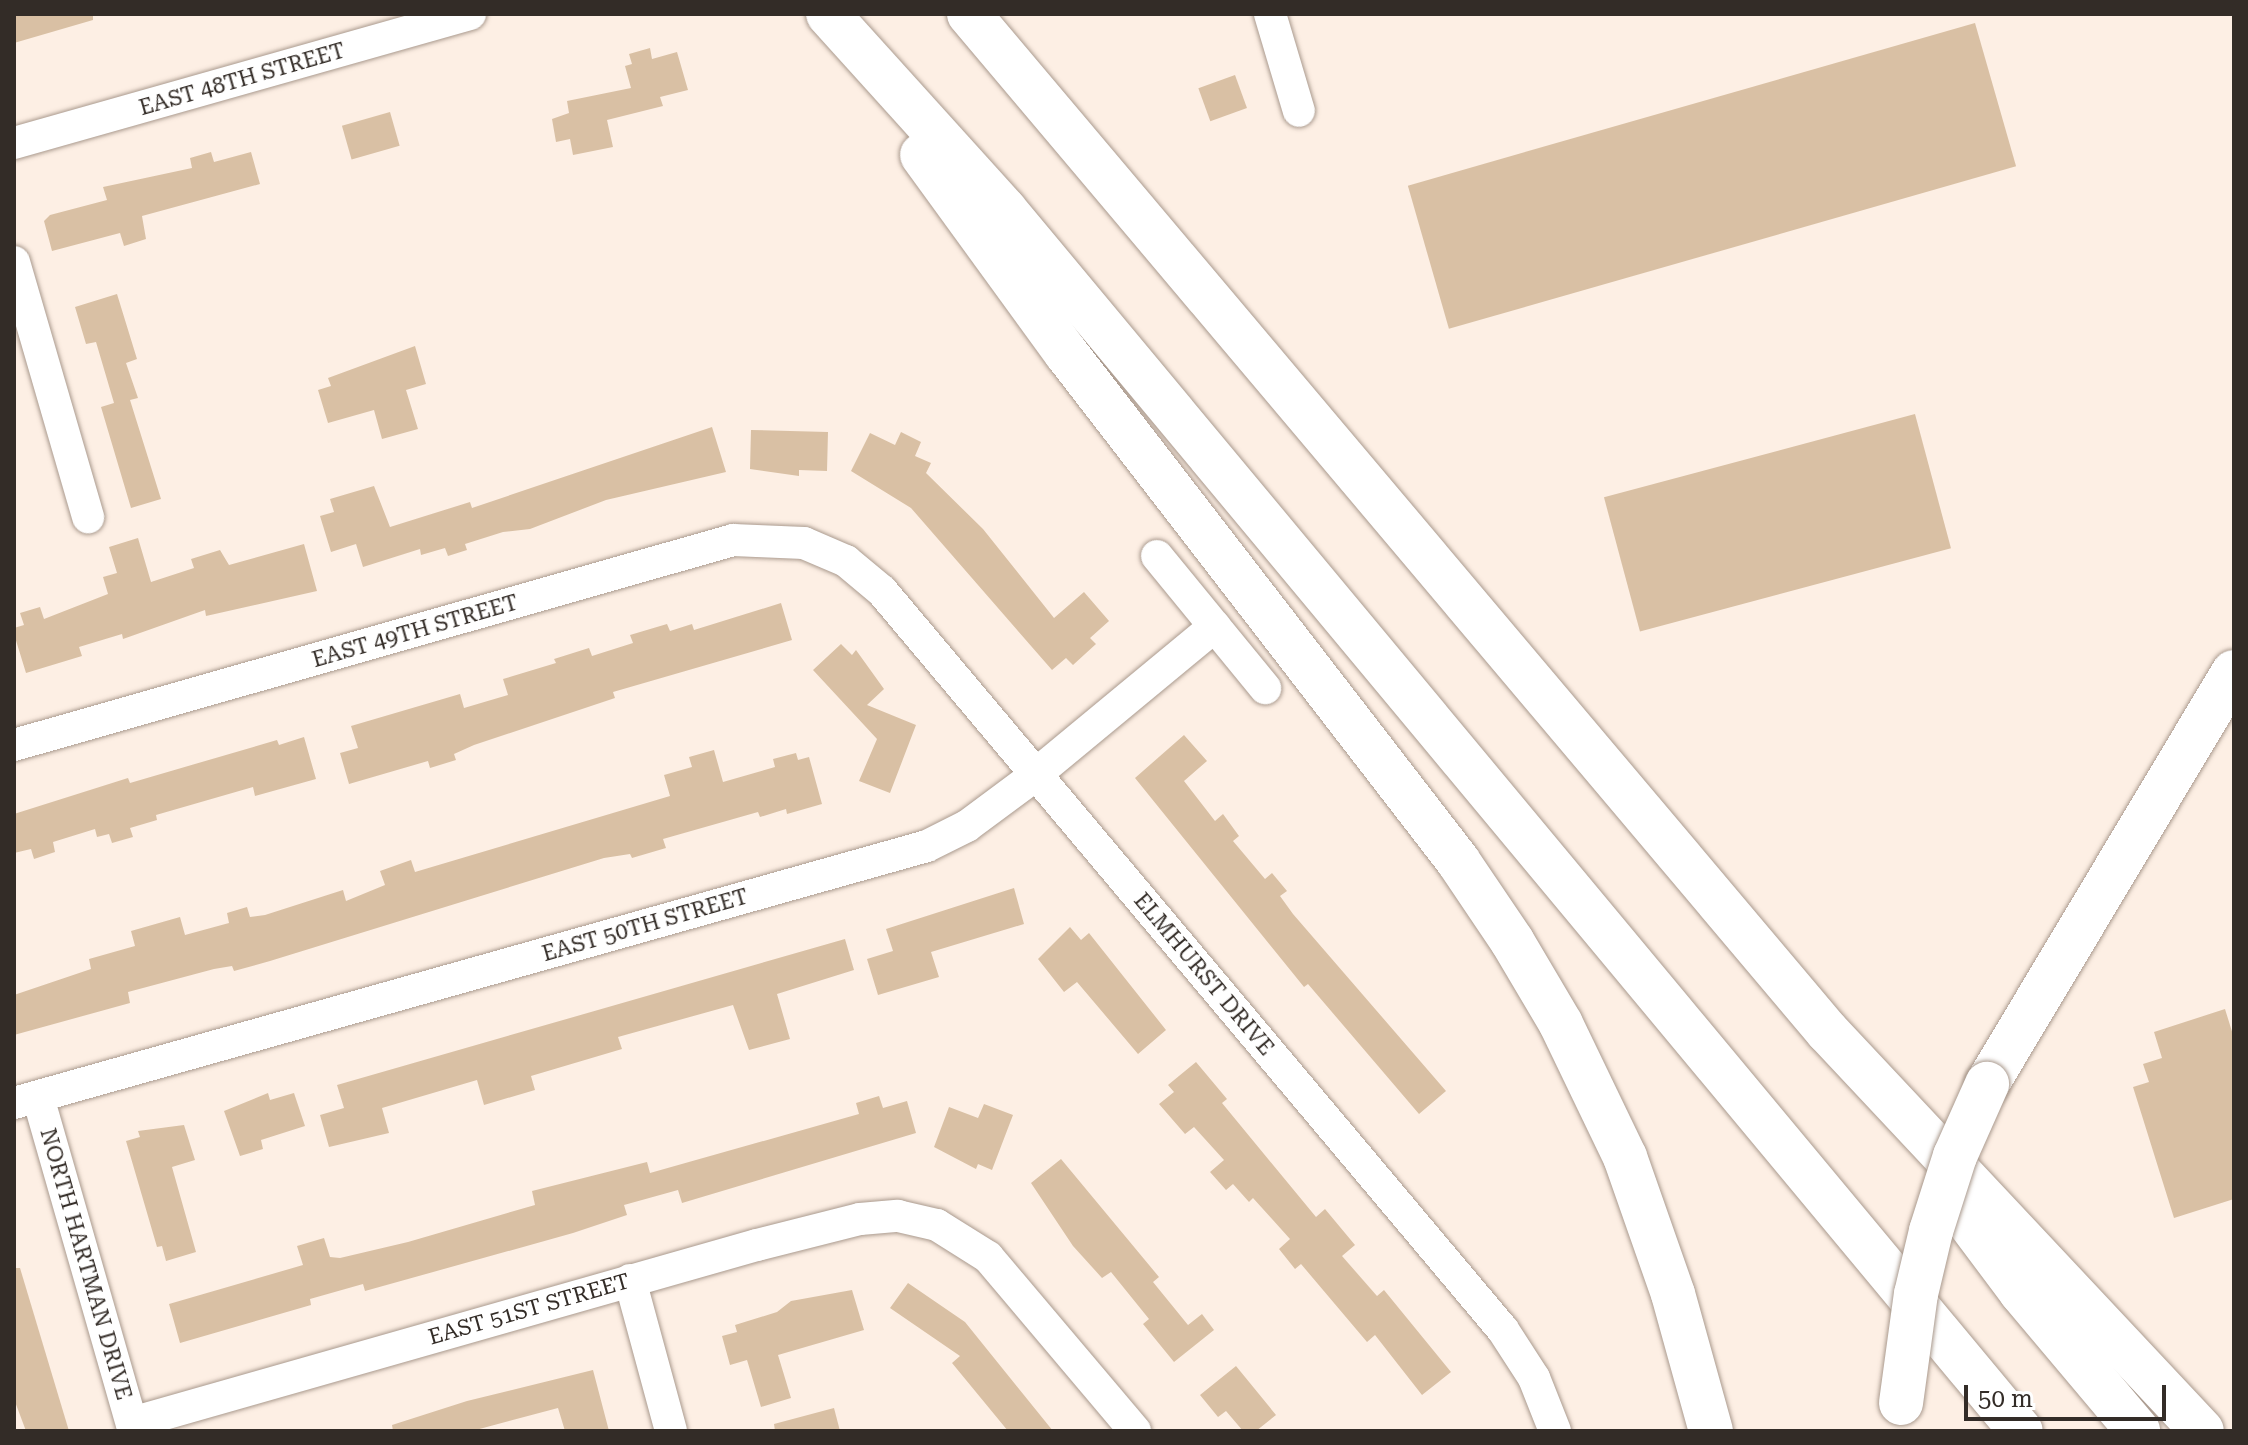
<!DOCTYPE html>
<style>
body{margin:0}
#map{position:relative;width:2248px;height:1445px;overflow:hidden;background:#fdefe4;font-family:"Roboto Serif",serif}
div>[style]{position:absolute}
.building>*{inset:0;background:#d9c0a4;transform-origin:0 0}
.roads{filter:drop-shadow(0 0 2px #aa9a8e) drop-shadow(0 0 2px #aa9a8e)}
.minor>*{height:32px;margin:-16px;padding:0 16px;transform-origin:16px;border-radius:16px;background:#fff}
.highway>*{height:44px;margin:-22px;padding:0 22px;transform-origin:22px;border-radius:22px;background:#fff}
.bridges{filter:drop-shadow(0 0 2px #aa9a8e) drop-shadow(0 0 2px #aa9a8e)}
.highway-bridge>*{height:44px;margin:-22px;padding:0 22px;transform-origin:22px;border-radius:22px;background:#fff}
span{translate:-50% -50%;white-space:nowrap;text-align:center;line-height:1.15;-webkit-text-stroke:7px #fff;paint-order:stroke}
.street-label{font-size:22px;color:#332c27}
.frame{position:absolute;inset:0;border:16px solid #332c27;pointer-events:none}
.scale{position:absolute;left:1964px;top:1385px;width:202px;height:36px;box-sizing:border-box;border:4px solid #332c27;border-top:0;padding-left:10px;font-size:24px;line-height:28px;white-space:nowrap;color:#332c27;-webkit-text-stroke:6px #fff;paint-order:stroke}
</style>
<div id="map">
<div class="building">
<div style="clip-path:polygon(14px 14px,93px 14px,93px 20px,14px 43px)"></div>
<div style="left:1975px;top:23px;width:149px;height:590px;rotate:74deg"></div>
<div style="clip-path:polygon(650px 48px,652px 59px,677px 52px,688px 90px,660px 97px,663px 106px,607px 120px,613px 147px,573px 155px,570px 139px,556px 142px,552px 119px,569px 113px,567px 101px,631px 88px,625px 66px,632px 64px,629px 54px)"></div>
<div style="left:1235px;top:75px;width:35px;height:39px;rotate:70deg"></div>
<div style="left:390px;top:112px;width:35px;height:50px;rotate:74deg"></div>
<div style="clip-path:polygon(211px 152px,214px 162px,251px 152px,260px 184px,142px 216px,146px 239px,124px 246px,120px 233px,52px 251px,44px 221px,50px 215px,107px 200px,103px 187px,192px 168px,190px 158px)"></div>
<div style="clip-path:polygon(117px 294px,137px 359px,126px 363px,138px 398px,130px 400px,161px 499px,131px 508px,101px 407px,114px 403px,96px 342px,86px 344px,75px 307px)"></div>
<div style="clip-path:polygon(415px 346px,426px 384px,406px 390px,418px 429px,382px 439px,374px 410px,328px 423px,318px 390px,331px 386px,328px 378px)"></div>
<div style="left:1915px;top:414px;width:139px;height:322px;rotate:75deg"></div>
<div style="clip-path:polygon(712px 427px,726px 472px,606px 500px,530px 529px,503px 532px,465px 544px,467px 550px,448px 556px,445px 548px,421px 555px,420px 549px,363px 567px,356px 544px,331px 552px,320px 516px,334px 512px,330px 499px,374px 486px,390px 527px,470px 502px,472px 508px)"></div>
<div style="clip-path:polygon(751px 430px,828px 432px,827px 471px,799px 470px,799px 476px,750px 469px)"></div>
<div style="clip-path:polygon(901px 432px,921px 442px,915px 456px,931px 463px,926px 473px,983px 529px,1054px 618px,1084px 592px,1109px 621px,1090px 638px,1096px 644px,1073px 665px,1066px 658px,1052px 670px,911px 508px,851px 471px,870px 433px,895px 445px)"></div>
<div style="clip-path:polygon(138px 538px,151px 582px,194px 568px,191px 559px,220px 550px,229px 565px,304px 544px,317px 591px,206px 616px,205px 610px,123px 639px,122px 634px,79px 647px,82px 656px,26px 673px,14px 634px,14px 628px,24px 625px,20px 613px,40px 607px,44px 619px,108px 594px,103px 577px,117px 573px,109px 547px)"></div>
<div style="clip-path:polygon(781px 603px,792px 640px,613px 692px,615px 698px,474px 745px,454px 754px,456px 760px,430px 768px,428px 761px,349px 784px,340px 753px,358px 748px,351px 726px,460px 694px,464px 708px,508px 695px,503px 679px,556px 663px,554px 659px,589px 648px,592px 656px,633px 643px,630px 635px,667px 624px,670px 631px,692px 624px,694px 630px)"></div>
<div style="clip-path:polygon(841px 644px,852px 655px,856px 650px,884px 689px,867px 705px,916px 725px,890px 793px,859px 781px,877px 739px,813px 670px)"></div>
<div style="clip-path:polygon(1184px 735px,1207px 761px,1184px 781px,1215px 821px,1223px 814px,1239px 836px,1233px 841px,1265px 879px,1272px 873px,1287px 891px,1280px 896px,1293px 914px,1446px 1091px,1419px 1114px,1308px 984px,1304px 987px,1135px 778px)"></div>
<div style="clip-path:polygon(304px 737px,316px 779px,255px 796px,253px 787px,156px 815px,157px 820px,130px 828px,133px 837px,112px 843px,109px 834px,97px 837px,95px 829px,53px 842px,55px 852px,34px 859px,31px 849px,14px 853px,14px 814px,128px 778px,130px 783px,277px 740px,279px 745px)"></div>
<div style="clip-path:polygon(714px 750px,723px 782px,775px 767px,773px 759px,796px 753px,798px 760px,809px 757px,822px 804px,787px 814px,786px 809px,760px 817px,758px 812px,663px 839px,666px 848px,632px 858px,630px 854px,604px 858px,270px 961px,234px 971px,232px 966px,214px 969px,128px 992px,130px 1003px,14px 1035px,14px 995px,91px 969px,89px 959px,135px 946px,131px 931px,180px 917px,185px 935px,229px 923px,227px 913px,247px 907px,250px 917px,265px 915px,343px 890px,346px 901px,385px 885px,380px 871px,411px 860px,415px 872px,670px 796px,664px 775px,692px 767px,689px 757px)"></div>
<div style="clip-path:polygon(1014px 888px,1024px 924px,931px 952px,939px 977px,878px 995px,867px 959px,893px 951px,886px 929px)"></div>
<div style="clip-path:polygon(1070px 927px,1081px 940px,1089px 933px,1166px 1030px,1138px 1054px,1077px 982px,1064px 992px,1038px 959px)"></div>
<div style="clip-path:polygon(845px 939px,854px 970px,777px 994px,790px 1039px,749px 1050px,733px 1005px,618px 1037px,622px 1049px,531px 1076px,535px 1090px,484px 1105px,477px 1080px,382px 1108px,389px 1133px,329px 1147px,320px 1115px,344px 1108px,337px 1085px)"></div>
<div style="clip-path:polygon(2225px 1009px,2234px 1038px,2234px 1199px,2174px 1218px,2133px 1087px,2149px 1082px,2143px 1064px,2162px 1058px,2154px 1032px)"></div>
<div style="clip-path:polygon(1196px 1062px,1227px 1099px,1222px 1103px,1316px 1217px,1325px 1209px,1355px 1245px,1342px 1256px,1377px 1296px,1384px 1290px,1451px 1372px,1422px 1395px,1375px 1335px,1367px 1342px,1301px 1264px,1295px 1269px,1279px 1249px,1290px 1239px,1253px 1198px,1249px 1202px,1233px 1184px,1226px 1190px,1210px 1172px,1224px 1160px,1194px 1127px,1185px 1134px,1159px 1104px,1174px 1092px,1168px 1085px)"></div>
<div style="clip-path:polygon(268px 1093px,270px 1100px,294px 1093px,305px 1126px,261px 1140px,263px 1149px,240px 1156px,224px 1111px)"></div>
<div style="clip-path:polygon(879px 1096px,883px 1108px,907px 1101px,916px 1133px,682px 1203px,678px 1190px,624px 1205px,627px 1215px,573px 1233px,365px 1291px,363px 1284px,310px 1299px,311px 1305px,180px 1343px,169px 1304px,303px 1265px,297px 1246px,324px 1238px,330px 1257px,340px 1258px,408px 1242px,535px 1205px,532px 1191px,647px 1162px,650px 1173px,859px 1114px,856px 1103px)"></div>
<div style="clip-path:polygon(984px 1104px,1013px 1115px,992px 1170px,978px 1164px,976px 1169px,934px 1147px,949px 1107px,978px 1118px)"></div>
<div style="clip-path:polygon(184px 1125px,195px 1160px,172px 1167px,196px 1252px,166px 1261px,162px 1246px,157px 1247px,126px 1141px,140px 1137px,138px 1131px)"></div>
<div style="clip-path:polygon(1061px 1159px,1159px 1277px,1153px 1282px,1188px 1325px,1202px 1314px,1214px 1330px,1174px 1362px,1143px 1324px,1149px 1319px,1111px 1272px,1102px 1278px,1073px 1246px,1031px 1183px)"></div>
<div style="clip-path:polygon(14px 1268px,20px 1268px,69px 1431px,26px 1431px,14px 1399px)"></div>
<div style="clip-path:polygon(908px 1283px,965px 1322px,1053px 1431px,1008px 1431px,952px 1363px,960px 1356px,890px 1308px)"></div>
<div style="clip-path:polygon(852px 1290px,864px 1330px,778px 1355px,791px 1398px,761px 1407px,747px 1360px,730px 1365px,722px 1336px,737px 1332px,735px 1325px,777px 1312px,791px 1301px)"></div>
<div style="clip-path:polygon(1236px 1366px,1276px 1415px,1256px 1431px,1243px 1431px,1226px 1411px,1218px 1417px,1200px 1395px)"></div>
<div style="clip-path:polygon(593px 1370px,609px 1431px,565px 1431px,558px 1408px,472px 1431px,393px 1431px,392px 1425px,467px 1401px)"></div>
<div style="clip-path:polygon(834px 1408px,840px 1431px,775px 1431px,774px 1424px)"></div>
</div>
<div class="roads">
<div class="minor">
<div style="left:1270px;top:14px;width:101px;rotate:73.4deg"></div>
<div style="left:14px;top:143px;width:474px;rotate:-15.8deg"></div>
<div style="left:14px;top:262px;width:266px;rotate:73.8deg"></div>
<div style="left:1157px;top:556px;width:171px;rotate:50.7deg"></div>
<div style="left:14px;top:745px;width:748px;rotate:-15.91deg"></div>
<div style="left:733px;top:540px;width:71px;rotate:2.4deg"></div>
<div style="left:804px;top:543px;width:46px;rotate:23.2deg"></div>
<div style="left:846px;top:561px;width:47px;rotate:39.8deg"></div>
<div style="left:882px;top:591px;width:965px;rotate:49.96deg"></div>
<div style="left:1503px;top:1330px;width:57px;rotate:57.1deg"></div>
<div style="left:1534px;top:1378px;width:57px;rotate:68.4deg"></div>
<div style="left:38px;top:1097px;width:348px;rotate:74deg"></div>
<div style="left:14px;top:1103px;width:948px;rotate:-15.72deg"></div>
<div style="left:927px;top:846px;width:45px;rotate:-26.6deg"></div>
<div style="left:967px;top:826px;width:77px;rotate:-36.6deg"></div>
<div style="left:1029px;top:780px;width:241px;rotate:-39.6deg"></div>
<div style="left:630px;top:1280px;width:156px;rotate:74.8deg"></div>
<div style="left:132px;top:1423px;width:650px;rotate:-15.9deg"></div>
<div style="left:757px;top:1245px;width:106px;rotate:-14.2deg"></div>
<div style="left:860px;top:1219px;width:38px;rotate:-5deg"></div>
<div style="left:898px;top:1216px;width:40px;rotate:13deg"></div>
<div style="left:937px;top:1225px;width:60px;rotate:32.1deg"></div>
<div style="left:988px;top:1257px;width:228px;rotate:49.8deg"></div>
</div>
<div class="highway">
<div style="left:828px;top:14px;width:264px;rotate:47.9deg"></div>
<div style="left:1005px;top:210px;width:1588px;rotate:50.24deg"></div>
<div style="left:969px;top:14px;width:1331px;rotate:49.85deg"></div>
<div style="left:1827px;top:1031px;width:548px;rotate:46.85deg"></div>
<div style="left:922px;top:155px;width:245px;rotate:54deg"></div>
<div style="left:1066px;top:353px;width:642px;rotate:52.34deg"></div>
<div style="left:1458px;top:861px;width:97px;rotate:56deg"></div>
<div style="left:1512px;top:941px;width:96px;rotate:59.4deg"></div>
<div style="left:1561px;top:1024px;width:148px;rotate:64.3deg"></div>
<div style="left:1625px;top:1157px;width:145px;rotate:70.7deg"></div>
<div style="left:1673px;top:1294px;width:142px;rotate:74.5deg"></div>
<div style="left:1987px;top:1084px;width:480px;rotate:-59.1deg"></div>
<div style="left:1947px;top:1193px;width:124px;rotate:53.2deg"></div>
<div style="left:2021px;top:1292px;width:182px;rotate:49.9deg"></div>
</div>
</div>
<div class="bridges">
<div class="highway-bridge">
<div style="left:1901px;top:1403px;width:110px;rotate:-82.2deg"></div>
<div style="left:1916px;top:1294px;width:65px;rotate:-76.6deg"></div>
<div style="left:1931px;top:1231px;width:79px;rotate:-72.3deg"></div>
<div style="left:1955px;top:1156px;width:79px;rotate:-66deg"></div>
</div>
</div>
<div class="street-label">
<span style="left:242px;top:79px;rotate:-16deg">EAST 48TH STREET</span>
<span style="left:415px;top:631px;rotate:-16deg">EAST 49TH STREET</span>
<span style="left:645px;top:925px;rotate:-16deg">EAST 50TH STREET</span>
<span style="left:1204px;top:974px;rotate:50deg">ELMHURST DRIVE</span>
<span style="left:86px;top:1264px;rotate:74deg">NORTH HARTMAN DRIVE</span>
<span style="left:529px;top:1309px;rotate:-16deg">EAST 51ST STREET</span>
</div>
<div class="frame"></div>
<div class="scale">50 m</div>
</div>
